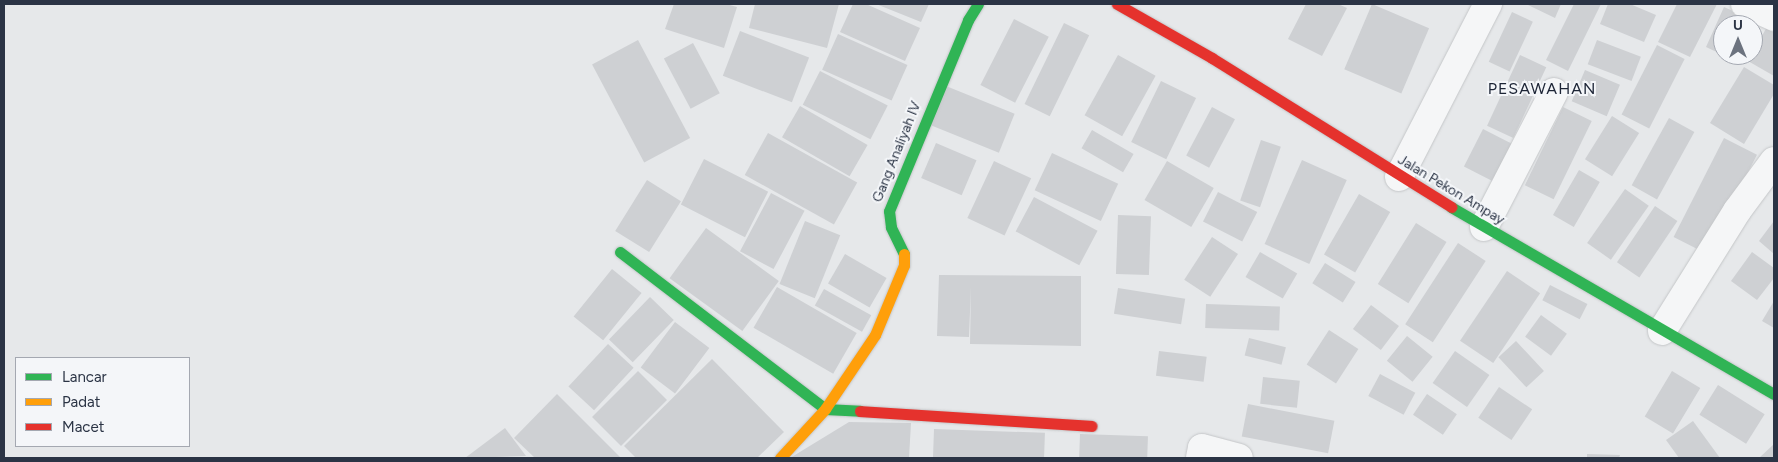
<!DOCTYPE html>
<style>
body{margin:0}
#map{position:relative;width:1778px;height:462px;overflow:hidden;background:#e6e8ea;font-family:Figtree,sans-serif}
div>[style]{position:absolute}
.building>*{inset:0;background:#ced0d3;transform-origin:0 0}
.roads{filter:drop-shadow(0 0 1px #c4c6c8) drop-shadow(0 0 1px #c4c6c8)}
.street>*{height:28px;margin:-14px;padding:0 14px;transform-origin:14px;border-radius:14px;background:#f5f6f7}
.fast>*{height:11px;margin:-5.5px;padding:0 5.5px;transform-origin:5.5px;border-radius:5.5px;background:#30b455}
.slow>*{height:11px;margin:-5.5px;padding:0 5.5px;transform-origin:5.5px;border-radius:5.5px;background:#ff9f0a}
.jam>*{height:11px;margin:-5.5px;padding:0 5.5px;transform-origin:5.5px;border-radius:5.5px;background:#e5322d}
span{translate:-50% -50%;white-space:nowrap;text-align:center;line-height:1.15;-webkit-text-stroke:4px #f4f6f9;paint-order:stroke}
.street-label{font-size:14px;color:#2b3445}
.quarter-label{font-size:16px;color:#1d2536;letter-spacing:1px}
.frame{position:absolute;inset:0;border:5px solid #2b3445;pointer-events:none}
.legend{position:absolute;left:15px;top:357px;width:175px;height:90px;box-sizing:border-box;background:#f4f6f9;border:1px solid #a4a8b1;margin:0;padding:6px 9px;list-style:none;font-size:15px;color:#2b3445}
.legend li{display:flex;align-items:center;gap:10px;height:25px}
.legend b{width:25px;border:1px solid #a4a8b1}
.north{position:absolute;left:1713px;top:15px;width:50px;height:50px;box-sizing:border-box;background:#f4f6f9;border:1px solid #a4a8b1;border-radius:50%;rotate:0deg;font-size:14px;font-weight:700;line-height:20px;text-align:center;color:#2b3445}
.north::after{content:'';display:block;margin:auto;width:18px;height:22px;background:#6c737f;clip-path:polygon(50% 0,100% 100%,50% 72%,0 100%)}
</style>
<div id="map">
<div class="building">
<div style="clip-path:polygon(674px 4px,726px 4px,737px 7px,724px 48px,665px 29px)"></div>
<div style="clip-path:polygon(755px 4px,839px 4px,827px 48px,749px 28px)"></div>
<div style="clip-path:polygon(853px 4px,866px 4px,920px 28px,905px 61px,840px 32px)"></div>
<div style="clip-path:polygon(876px 4px,929px 4px,921px 22px)"></div>
<div style="clip-path:polygon(1306px 4px,1338px 4px,1347px 8px,1322px 56px,1288px 39px)"></div>
<div style="left:1372px;top:4px;width:62px;height:71px;rotate:23deg"></div>
<div style="clip-path:polygon(1526px 4px,1561px 4px,1555px 18px)"></div>
<div style="clip-path:polygon(1574px 4px,1601px 4px,1568px 71px,1546px 60px)"></div>
<div style="clip-path:polygon(1608px 4px,1630px 4px,1656px 15px,1644px 42px,1600px 24px)"></div>
<div style="clip-path:polygon(1677px 4px,1717px 4px,1690px 57px,1658px 42px)"></div>
<div style="clip-path:polygon(1724px 7px,1757px 22px,1753px 31px,1753px 25px,1723px 25px,1723px 55px,1706px 47px)"></div>
<div style="left:1512px;top:12px;width:23px;height:55px;rotate:25deg"></div>
<div style="left:1014px;top:19px;width:39px;height:74px;rotate:27deg"></div>
<div style="left:1064px;top:23px;width:28px;height:90px;rotate:26deg"></div>
<div style="clip-path:polygon(1768px 25px,1774px 28px,1774px 76px,1748px 61px)"></div>
<div style="left:740px;top:31px;width:74px;height:48px;rotate:21deg"></div>
<div style="left:838px;top:34px;width:76px;height:39px;rotate:24deg"></div>
<div style="left:638px;top:40px;width:111px;height:52px;rotate:62deg"></div>
<div style="left:1597px;top:40px;width:47px;height:26px;rotate:21deg"></div>
<div style="left:693px;top:43px;width:57px;height:33px;rotate:62deg"></div>
<div style="left:1657px;top:45px;width:31px;height:78px;rotate:27deg"></div>
<div style="left:1118px;top:55px;width:43px;height:69px;rotate:29deg"></div>
<div style="left:1520px;top:55px;width:29px;height:78px;rotate:25deg"></div>
<div style="clip-path:polygon(1723px 55px,1742px 55px,1739px 62px)"></div>
<div style="clip-path:polygon(1744px 67px,1774px 85px,1774px 94px,1744px 144px,1710px 123px)"></div>
<div style="left:1585px;top:70px;width:38px;height:34px;rotate:23deg"></div>
<div style="left:820px;top:71px;width:76px;height:38px;rotate:27deg"></div>
<div style="left:1161px;top:81px;width:39px;height:68px;rotate:26deg"></div>
<div style="left:946px;top:86px;width:74px;height:42px;rotate:22deg"></div>
<div style="left:800px;top:106px;width:78px;height:36px;rotate:30deg"></div>
<div style="left:1212px;top:107px;width:26px;height:55px;rotate:28deg"></div>
<div style="left:1563px;top:107px;width:32px;height:87px;rotate:26deg"></div>
<div style="left:1612px;top:116px;width:32px;height:51px;rotate:32deg"></div>
<div style="left:1669px;top:118px;width:29px;height:77px;rotate:29deg"></div>
<div style="left:1483px;top:129px;width:39px;height:42px;rotate:27deg"></div>
<div style="left:1092px;top:130px;width:48px;height:21px;rotate:30deg"></div>
<div style="left:768px;top:133px;width:102px;height:48px;rotate:29deg"></div>
<div style="left:1724px;top:138px;width:37px;height:111px;rotate:27deg"></div>
<div style="left:1261px;top:140px;width:21px;height:64px;rotate:19deg"></div>
<div style="left:936px;top:143px;width:44px;height:38px;rotate:23deg"></div>
<div style="left:1052px;top:153px;width:73px;height:41px;rotate:25deg"></div>
<div style="left:704px;top:159px;width:72px;height:51px;rotate:27deg"></div>
<div style="left:1302px;top:160px;width:49px;height:92px;rotate:24deg"></div>
<div style="left:994px;top:161px;width:41px;height:63px;rotate:25deg"></div>
<div style="left:1167px;top:161px;width:54px;height:45px;rotate:30deg"></div>
<div style="left:1579px;top:170px;width:24px;height:52px;rotate:30deg"></div>
<div style="left:647px;top:180px;width:40px;height:60px;rotate:32deg"></div>
<div style="left:1625px;top:189px;width:29px;height:66px;rotate:35deg"></div>
<div style="left:1218px;top:192px;width:44px;height:33px;rotate:27deg"></div>
<div style="left:771px;top:193px;width:38px;height:66px;rotate:28deg"></div>
<div style="left:1359px;top:194px;width:36px;height:70px;rotate:30deg"></div>
<div style="left:1034px;top:197px;width:72px;height:39px;rotate:28deg"></div>
<div style="left:1655px;top:206px;width:27px;height:68px;rotate:34deg"></div>
<div style="left:1118px;top:215px;width:33px;height:59px;rotate:2deg"></div>
<div style="left:805px;top:221px;width:38px;height:68px;rotate:22deg"></div>
<div style="clip-path:polygon(1774px 221px,1774px 254px,1759px 241px)"></div>
<div style="left:1416px;top:223px;width:36px;height:72px;rotate:32deg"></div>
<div style="left:706px;top:228px;width:90px;height:62px;rotate:36deg"></div>
<div style="left:1212px;top:237px;width:31px;height:51px;rotate:33deg"></div>
<div style="left:1458px;top:243px;width:33px;height:97px;rotate:33deg"></div>
<div style="left:1260px;top:252px;width:43px;height:29px;rotate:30deg"></div>
<div style="clip-path:polygon(1752px 252px,1774px 268px,1774px 278px,1757px 300px,1731px 281px)"></div>
<div style="left:845px;top:254px;width:48px;height:34px;rotate:30deg"></div>
<div style="left:1325px;top:263px;width:36px;height:24px;rotate:32deg"></div>
<div style="left:612px;top:269px;width:38px;height:61px;rotate:39deg"></div>
<div style="left:1507px;top:271px;width:40px;height:84px;rotate:34deg"></div>
<div style="clip-path:polygon(939px 275px,1081px 276px,1081px 346px,970px 344px,971px 287px,969px 337px,937px 336px)"></div>
<div style="left:1550px;top:285px;width:42px;height:17px;rotate:27deg"></div>
<div style="left:777px;top:287px;width:92px;height:47px;rotate:30deg"></div>
<div style="left:1118px;top:288px;width:68px;height:26px;rotate:9deg"></div>
<div style="left:824px;top:289px;width:54px;height:19px;rotate:29deg"></div>
<div style="left:650px;top:297px;width:33px;height:59px;rotate:44deg"></div>
<div style="clip-path:polygon(1774px 301px,1774px 328px,1762px 321px)"></div>
<div style="left:1206px;top:304px;width:74px;height:24px;rotate:2deg"></div>
<div style="left:1371px;top:305px;width:35px;height:30px;rotate:37deg"></div>
<div style="left:1541px;top:315px;width:32px;height:27px;rotate:36deg"></div>
<div style="left:675px;top:322px;width:43px;height:57px;rotate:37deg"></div>
<div style="left:1329px;top:330px;width:35px;height:41px;rotate:33deg"></div>
<div style="left:1407px;top:336px;width:33px;height:32px;rotate:39deg"></div>
<div style="left:1249px;top:338px;width:38px;height:18px;rotate:14deg"></div>
<div style="left:1516px;top:341px;width:41px;height:24px;rotate:47deg"></div>
<div style="left:608px;top:344px;width:35px;height:58px;rotate:43deg"></div>
<div style="left:1159px;top:351px;width:48px;height:25px;rotate:7deg"></div>
<div style="left:1455px;top:351px;width:42px;height:39px;rotate:35deg"></div>
<div style="clip-path:polygon(712px 359px,784px 432px,757px 458px,636px 458px,624px 446px)"></div>
<div style="left:638px;top:371px;width:41px;height:65px;rotate:45deg"></div>
<div style="left:1672px;top:371px;width:33px;height:53px;rotate:31deg"></div>
<div style="left:1380px;top:374px;width:40px;height:25px;rotate:28deg"></div>
<div style="left:1263px;top:377px;width:37px;height:27px;rotate:6deg"></div>
<div style="left:1718px;top:385px;width:55px;height:35px;rotate:32deg"></div>
<div style="left:1499px;top:387px;width:40px;height:37px;rotate:34deg"></div>
<div style="clip-path:polygon(557px 394px,621px 458px,535px 458px,514px 438px)"></div>
<div style="left:1427px;top:394px;width:36px;height:25px;rotate:34deg"></div>
<div style="left:1248px;top:404px;width:88px;height:33px;rotate:11deg"></div>
<div style="clip-path:polygon(1693px 421px,1720px 458px,1679px 458px,1666px 440px)"></div>
<div style="clip-path:polygon(849px 422px,911px 423px,909px 458px,790px 458px)"></div>
<div style="clip-path:polygon(505px 428px,526px 456px,465px 458px)"></div>
<div style="left:934px;top:429px;width:111px;height:29px;rotate:2deg"></div>
<div style="left:1080px;top:434px;width:68px;height:24px;rotate:2deg"></div>
<div style="clip-path:polygon(1774px 444px,1774px 458px,1759px 458px)"></div>
<div style="clip-path:polygon(1587px 454px,1620px 455px,1619px 458px,1587px 458px)"></div>
</div>
<div class="roads">
<div class="street">
<div style="left:1745px;top:4px;width:32px;rotate:24deg"></div>
<div style="left:1399px;top:177px;width:195px;rotate:-62.8deg"></div>
<div style="left:1484px;top:227px;width:152px;rotate:-62.6deg"></div>
<div style="left:1662px;top:331px;width:142px;rotate:-58deg"></div>
<div style="left:1737px;top:211px;width:62px;rotate:-53.5deg"></div>
<div style="left:1200px;top:458px;width:10px;rotate:-79deg"></div>
<div style="left:1202px;top:448px;width:38px;rotate:15deg"></div>
</div>
<div class="fast">
<div style="left:1451px;top:207px;width:373px;rotate:30.1deg"></div>
<div style="left:620px;top:252px;width:258px;rotate:37.4deg"></div>
<div style="left:825px;top:409px;width:35px;rotate:3deg"></div>
<div style="left:904px;top:254px;width:30px;rotate:-116deg"></div>
<div style="left:891px;top:227px;width:16px;rotate:-97deg"></div>
<div style="left:889px;top:211px;width:207px;rotate:-67.5deg"></div>
<div style="left:968px;top:20px;width:19px;rotate:-58deg"></div>
</div>
<div class="slow">
<div style="left:780px;top:458px;width:67px;rotate:-47.4deg"></div>
<div style="left:825px;top:409px;width:89px;rotate:-56deg"></div>
<div style="left:875px;top:335px;width:76px;rotate:-67.5deg"></div>
<div style="left:904px;top:265px;width:11px;rotate:-90deg"></div>
</div>
<div class="jam">
<div style="left:1117px;top:4px;width:109px;rotate:29.6deg"></div>
<div style="left:1212px;top:58px;width:282px;rotate:31.9deg"></div>
<div style="left:860px;top:411px;width:232px;rotate:3.7deg"></div>
</div>
</div>
<div class="street-label">
<span style="left:897px;top:152px;rotate:-68deg">Gang Analiyah IV</span>
<span style="left:1451px;top:190px;rotate:31deg">Jalan Pekon Ampay</span>
</div>
<div class="quarter-label">
<span style="left:1542px;top:89px">PESAWAHAN</span>
</div>
<div class="frame"></div>
<ul class="legend">
<li><b style="height:6px;background:#30b455"></b>Lancar</li>
<li><b style="height:6px;background:#ff9f0a"></b>Padat</li>
<li><b style="height:6px;background:#e5322d"></b>Macet</li>
</ul>
<div class="north">U</div>
</div>
